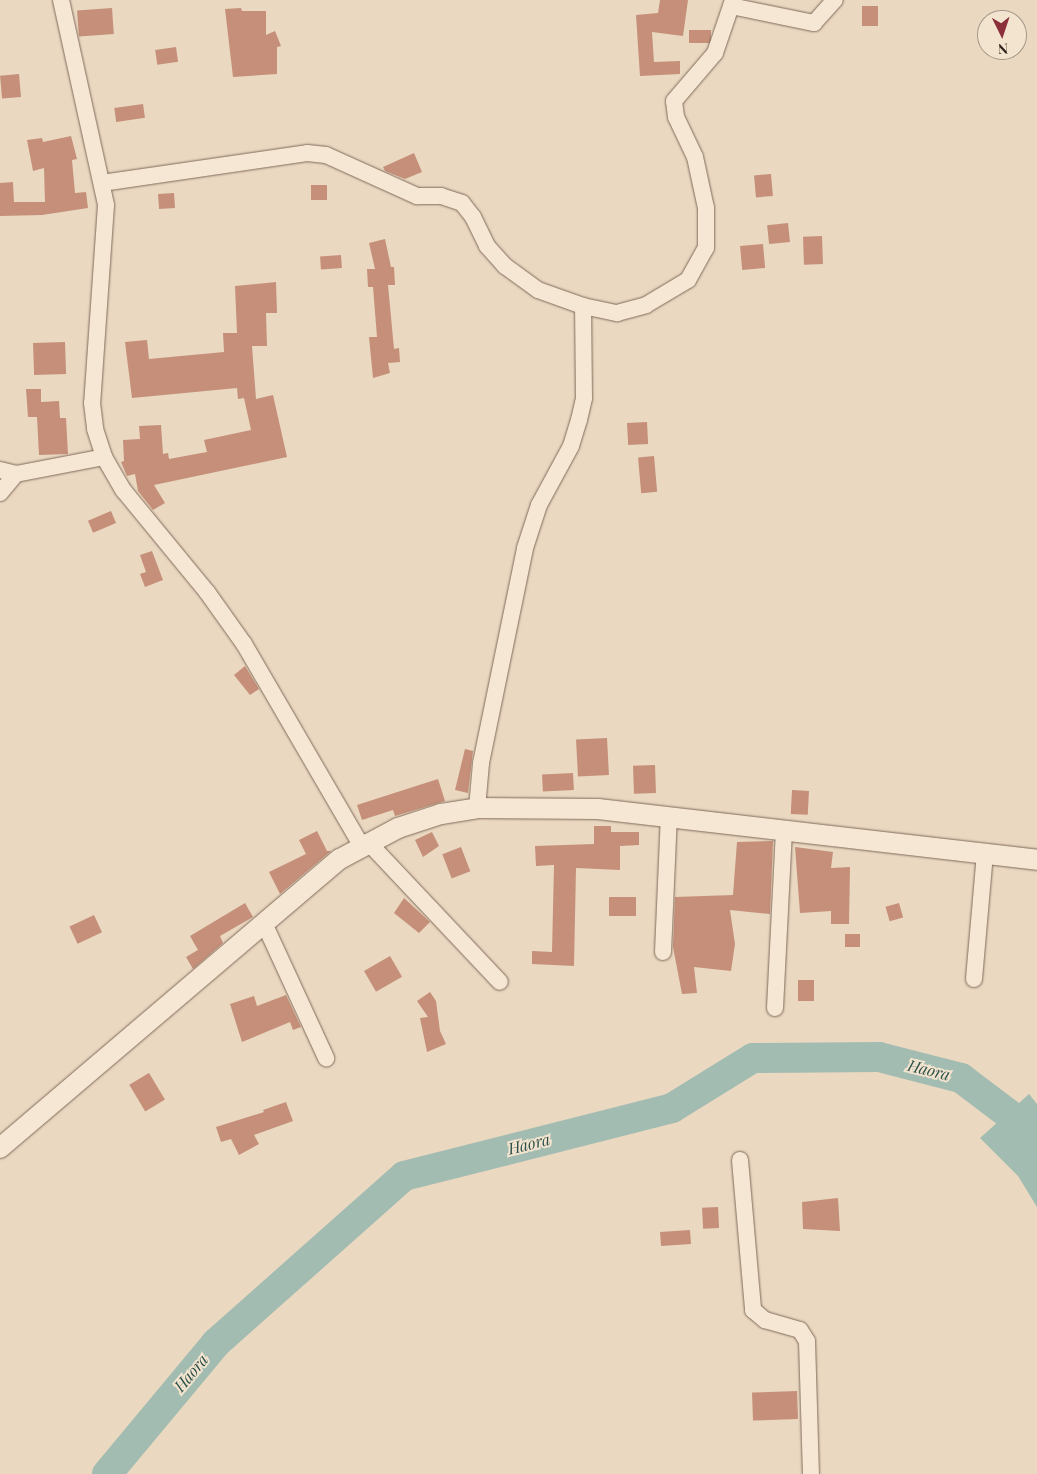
<!DOCTYPE html>
<style>
body{margin:0}
#map{position:relative;width:1037px;height:1474px;overflow:hidden;background:#ead8c1;font-family:"Playfair Display",serif}
div>[style]{position:absolute}
.water>*{inset:0;background:#a3bcb2}
.river>*{height:30px;margin:-15px;padding:0 15px;transform-origin:15px;border-radius:15px;background:#a3bcb2}
.building>*{inset:0;background:#c58f79;transform-origin:0 0}
.roads{filter:drop-shadow(0 0 1px #816a5a) drop-shadow(0 0 1px #816a5a)}
.minor>*{height:16px;margin:-8px;padding:0 8px;transform-origin:8px;border-radius:8px;background:#f5e7d3}
.tertiary>*{height:20px;margin:-10px;padding:0 10px;transform-origin:10px;border-radius:10px;background:#f5e7d3}
span{translate:-50% -50%;white-space:nowrap;text-align:center;line-height:1.15;-webkit-text-stroke:4px #f2e4cf;paint-order:stroke}
.water-label{font-size:16px;color:#2d514a;font-style:italic}
.north{position:absolute;left:977px;top:10px;width:50px;height:50px;box-sizing:border-box;background:#f2e4cf;border:1px solid #a59888;border-radius:50%;rotate:176deg;font-size:14px;font-weight:700;line-height:20px;text-align:center;color:#32251d}
.north::after{content:'';display:block;margin:auto;width:18px;height:22px;background:#8b2f3b;clip-path:polygon(50% 0,100% 100%,50% 72%,0 100%)}
</style>
<div id="map">
<div class="water">
<div style="clip-path:polygon(1029px 1094px,1037px 1104px,1037px 1207px,1018px 1176px,980px 1138px)"></div>
</div>
<div class="river">
<div style="left:107px;top:1474px;width:170px;rotate:-50.2deg"></div>
<div style="left:216px;top:1343px;width:251px;rotate:-41.6deg"></div>
<div style="left:404px;top:1176px;width:276px;rotate:-14.2deg"></div>
<div style="left:672px;top:1108px;width:95px;rotate:-31.7deg"></div>
<div style="left:753px;top:1058px;width:126px;rotate:-0.5deg"></div>
<div style="left:879px;top:1057px;width:85px;rotate:14.4deg"></div>
<div style="left:961px;top:1078px;width:88px;rotate:37.1deg"></div>
<div style="left:1031px;top:1131px;width:11px;rotate:56deg"></div>
</div>
<div class="building">
<div style="clip-path:polygon(660px 0,688px 0,683px 36px,652px 32px,654px 62px,680px 61px,680px 74px,640px 76px,636px 15px,658px 13px)"></div>
<div style="left:862px;top:6px;width:16px;height:20px"></div>
<div style="left:112px;top:8px;width:26px;height:35px;rotate:86deg"></div>
<div style="clip-path:polygon(241px 8px,242px 11px,266px 11px,266px 35px,275px 31px,281px 46px,277px 47px,277px 74px,233px 77px,225px 9px)"></div>
<div style="left:689px;top:30px;width:22px;height:13px"></div>
<div style="left:176px;top:47px;width:15px;height:21px;rotate:82deg"></div>
<div style="left:19px;top:74px;width:23px;height:19px;rotate:85deg"></div>
<div style="left:143px;top:104px;width:14px;height:29px;rotate:82deg"></div>
<div style="clip-path:polygon(71px 136px,77px 159px,72px 160px,75px 193px,86px 192px,88px 208px,42px 215px,0 216px,0 183px,13px 182px,14px 202px,45px 202px,44px 168px,33px 171px,27px 140px,42px 138px,43px 142px)"></div>
<div style="clip-path:polygon(414px 153px,422px 172px,405px 179px,385px 171px,383px 167px)"></div>
<div style="left:771px;top:174px;width:22px;height:17px;rotate:85deg"></div>
<div style="left:327px;top:185px;width:15px;height:16px;rotate:90deg"></div>
<div style="left:174px;top:193px;width:15px;height:16px;rotate:86deg"></div>
<div style="left:788px;top:223px;width:19px;height:21px;rotate:84deg"></div>
<div style="left:822px;top:236px;width:28px;height:19px;rotate:88deg"></div>
<div style="clip-path:polygon(385px 239px,391px 267px,394px 267px,395px 285px,388px 285px,394px 349px,399px 348px,400px 362px,388px 363px,390px 373px,373px 378px,369px 337px,377px 337px,373px 287px,368px 287px,367px 269px,375px 269px,369px 243px)"></div>
<div style="left:763px;top:244px;width:24px;height:23px;rotate:85deg"></div>
<div style="left:341px;top:255px;width:13px;height:21px;rotate:86deg"></div>
<div style="clip-path:polygon(276px 282px,277px 313px,266px 313px,267px 346px,252px 346px,256px 399px,273px 395px,287px 457px,154px 485px,165px 503px,153px 510px,138px 491px,135px 474px,127px 476px,121px 462px,124px 461px,123px 440px,140px 439px,139px 426px,161px 425px,163px 454px,168px 453px,169px 459px,207px 452px,204px 440px,251px 430px,244px 398px,238px 399px,237px 388px,132px 398px,125px 342px,147px 340px,149px 359px,224px 352px,223px 333px,237px 333px,235px 286px)"></div>
<div style="left:65px;top:342px;width:32px;height:32px;rotate:88deg"></div>
<div style="clip-path:polygon(26px 389px,41px 389px,41px 402px,59px 401px,60px 418px,66px 418px,68px 454px,39px 455px,37px 417px,28px 417px)"></div>
<div style="left:647px;top:422px;width:22px;height:20px;rotate:87deg"></div>
<div style="left:654px;top:456px;width:36px;height:16px;rotate:85deg"></div>
<div style="left:111px;top:511px;width:13px;height:25px;rotate:67deg"></div>
<div style="clip-path:polygon(152px 551px,163px 580px,145px 587px,140px 574px,146px 572px,140px 555px)"></div>
<div style="clip-path:polygon(245px 666px,259px 689px,250px 695px,234px 675px)"></div>
<div style="left:607px;top:738px;width:37px;height:31px;rotate:87deg"></div>
<div style="clip-path:polygon(465px 749px,473px 751px,468px 793px,455px 790px)"></div>
<div style="left:655px;top:765px;width:28px;height:22px;rotate:88deg"></div>
<div style="left:573px;top:773px;width:17px;height:31px;rotate:87deg"></div>
<div style="clip-path:polygon(438px 779px,445px 801px,395px 816px,393px 810px,362px 820px,357px 805px)"></div>
<div style="left:792px;top:790px;width:17px;height:24px;rotate:3deg"></div>
<div style="clip-path:polygon(594px 826px,611px 826px,611px 832px,639px 832px,639px 845px,620px 846px,620px 870px,576px 868px,574px 966px,532px 964px,532px 951px,552px 952px,554px 865px,536px 866px,535px 846px,594px 844px)"></div>
<div style="clip-path:polygon(317px 831px,327px 851px,331px 851px,280px 894px,269px 872px,306px 854px,299px 840px)"></div>
<div style="clip-path:polygon(432px 832px,439px 846px,423px 857px,415px 840px)"></div>
<div style="clip-path:polygon(773px 841px,770px 914px,730px 910px,735px 944px,731px 971px,694px 967px,697px 993px,682px 994px,673px 947px,675px 897px,733px 895px,737px 842px)"></div>
<div style="left:461px;top:847px;width:26px;height:20px;rotate:69deg"></div>
<div style="clip-path:polygon(795px 847px,833px 852px,831px 868px,850px 867px,849px 924px,831px 924px,831px 911px,800px 913px)"></div>
<div style="left:636px;top:897px;width:19px;height:27px;rotate:90deg"></div>
<div style="clip-path:polygon(404px 898px,430px 922px,419px 933px,394px 913px)"></div>
<div style="clip-path:polygon(245px 903px,253px 917px,220px 936px,223px 943px,193px 969px,186px 957px,198px 950px,190px 936px)"></div>
<div style="left:899px;top:903px;width:15px;height:14px;rotate:74deg"></div>
<div style="left:94px;top:915px;width:19px;height:27px;rotate:65deg"></div>
<div style="left:845px;top:934px;width:15px;height:13px"></div>
<div style="left:390px;top:956px;width:24px;height:30px;rotate:60deg"></div>
<div style="left:798px;top:980px;width:16px;height:21px"></div>
<div style="clip-path:polygon(430px 992px,436px 1001px,440px 1031px,446px 1044px,427px 1052px,420px 1018px,428px 1017px,417px 1001px)"></div>
<div style="clip-path:polygon(286px 995px,301px 1027px,293px 1030px,290px 1022px,242px 1042px,230px 1004px,254px 996px,257px 1006px)"></div>
<div style="left:149px;top:1073px;width:31px;height:23px;rotate:59deg"></div>
<div style="clip-path:polygon(286px 1102px,293px 1121px,254px 1135px,259px 1144px,239px 1155px,231px 1139px,221px 1142px,216px 1127px,264px 1112px,263px 1110px)"></div>
<div style="clip-path:polygon(838px 1198px,840px 1231px,803px 1229px,802px 1202px)"></div>
<div style="left:718px;top:1207px;width:21px;height:16px;rotate:87deg"></div>
<div style="left:690px;top:1230px;width:14px;height:30px;rotate:86deg"></div>
<div style="left:797px;top:1391px;width:28px;height:45px;rotate:88deg"></div>
</div>
<div class="roads">
<div class="minor">
<div style="left:61px;top:0;width:210px;rotate:77.6deg"></div>
<div style="left:106px;top:205px;width:198px;rotate:94deg"></div>
<div style="left:92px;top:403px;width:26px;rotate:83deg"></div>
<div style="left:95px;top:429px;width:29px;rotate:72deg"></div>
<div style="left:104px;top:457px;width:39px;rotate:60deg"></div>
<div style="left:124px;top:491px;width:131px;rotate:50.6deg"></div>
<div style="left:207px;top:592px;width:64px;rotate:54.6deg"></div>
<div style="left:244px;top:644px;width:233px;rotate:59.8deg"></div>
<div style="left:731px;top:6px;width:85px;rotate:11.6deg"></div>
<div style="left:814px;top:23px;width:31px;rotate:-48deg"></div>
<div style="left:102px;top:183px;width:207px;rotate:-8.3deg"></div>
<div style="left:307px;top:153px;width:19px;rotate:6deg"></div>
<div style="left:326px;top:155px;width:100px;rotate:24.3deg"></div>
<div style="left:417px;top:196px;width:24px"></div>
<div style="left:441px;top:196px;width:22px;rotate:18deg"></div>
<div style="left:462px;top:203px;width:18px;rotate:52deg"></div>
<div style="left:473px;top:217px;width:32px;rotate:64deg"></div>
<div style="left:487px;top:246px;width:27px;rotate:48deg"></div>
<div style="left:505px;top:266px;width:41px;rotate:36deg"></div>
<div style="left:538px;top:290px;width:48px;rotate:19.6deg"></div>
<div style="left:583px;top:306px;width:35px;rotate:12deg"></div>
<div style="left:617px;top:313px;width:30px;rotate:-15deg"></div>
<div style="left:646px;top:305px;width:49px;rotate:-30.8deg"></div>
<div style="left:688px;top:280px;width:37px;rotate:-61deg"></div>
<div style="left:706px;top:248px;width:40px;rotate:-90deg"></div>
<div style="left:706px;top:208px;width:52px;rotate:-102.2deg"></div>
<div style="left:695px;top:157px;width:44px;rotate:-115.4deg"></div>
<div style="left:676px;top:117px;width:16px;rotate:-97deg"></div>
<div style="left:674px;top:101px;width:63px;rotate:-49.5deg"></div>
<div style="left:715px;top:53px;width:56px;rotate:-71.2deg"></div>
<div style="left:0;top:470px;width:16px;rotate:14deg"></div>
<div style="left:16px;top:474px;width:90px;rotate:-10.9deg"></div>
<div style="left:0;top:493px;width:25px;rotate:-50deg"></div>
<div style="left:477px;top:808px;width:45px;rotate:-84.9deg"></div>
<div style="left:481px;top:763px;width:219px;rotate:-78.4deg"></div>
<div style="left:525px;top:548px;width:45px;rotate:-72deg"></div>
<div style="left:539px;top:505px;width:67px;rotate:-61.5deg"></div>
<div style="left:571px;top:446px;width:27px;rotate:-73deg"></div>
<div style="left:579px;top:420px;width:23px;rotate:-77deg"></div>
<div style="left:584px;top:398px;width:92px;rotate:-90.6deg"></div>
<div style="left:368px;top:842px;width:192px;rotate:46.7deg"></div>
<div style="left:264px;top:923px;width:149px;rotate:65.3deg"></div>
<div style="left:663px;top:952px;width:135px;rotate:-87.5deg"></div>
<div style="left:974px;top:979px;width:126px;rotate:-85deg"></div>
<div style="left:775px;top:1008px;width:178px;rotate:-87.1deg"></div>
<div style="left:740px;top:1160px;width:151px;rotate:85deg"></div>
<div style="left:753px;top:1310px;width:16px;rotate:40deg"></div>
<div style="left:765px;top:1320px;width:36px;rotate:16deg"></div>
<div style="left:800px;top:1330px;width:13px;rotate:58deg"></div>
<div style="left:807px;top:1341px;width:133px;rotate:88.3deg"></div>
</div>
<div class="tertiary">
<div style="left:0;top:1148px;width:446px;rotate:-40.4deg"></div>
<div style="left:340px;top:859px;width:66px;rotate:-28.1deg"></div>
<div style="left:398px;top:828px;width:45px;rotate:-18deg"></div>
<div style="left:441px;top:814px;width:36px;rotate:-9deg"></div>
<div style="left:477px;top:808px;width:121px;rotate:0.5deg"></div>
<div style="left:598px;top:809px;width:442px;rotate:6.6deg"></div>
</div>
</div>
<div class="water-label">
<span style="left:929px;top:1070px;rotate:14deg">Haora</span>
<span style="left:529px;top:1144px;rotate:-14deg">Haora</span>
<span style="left:191px;top:1373px;rotate:-50deg">Haora</span>
</div>
<div class="north">N</div>
</div>
